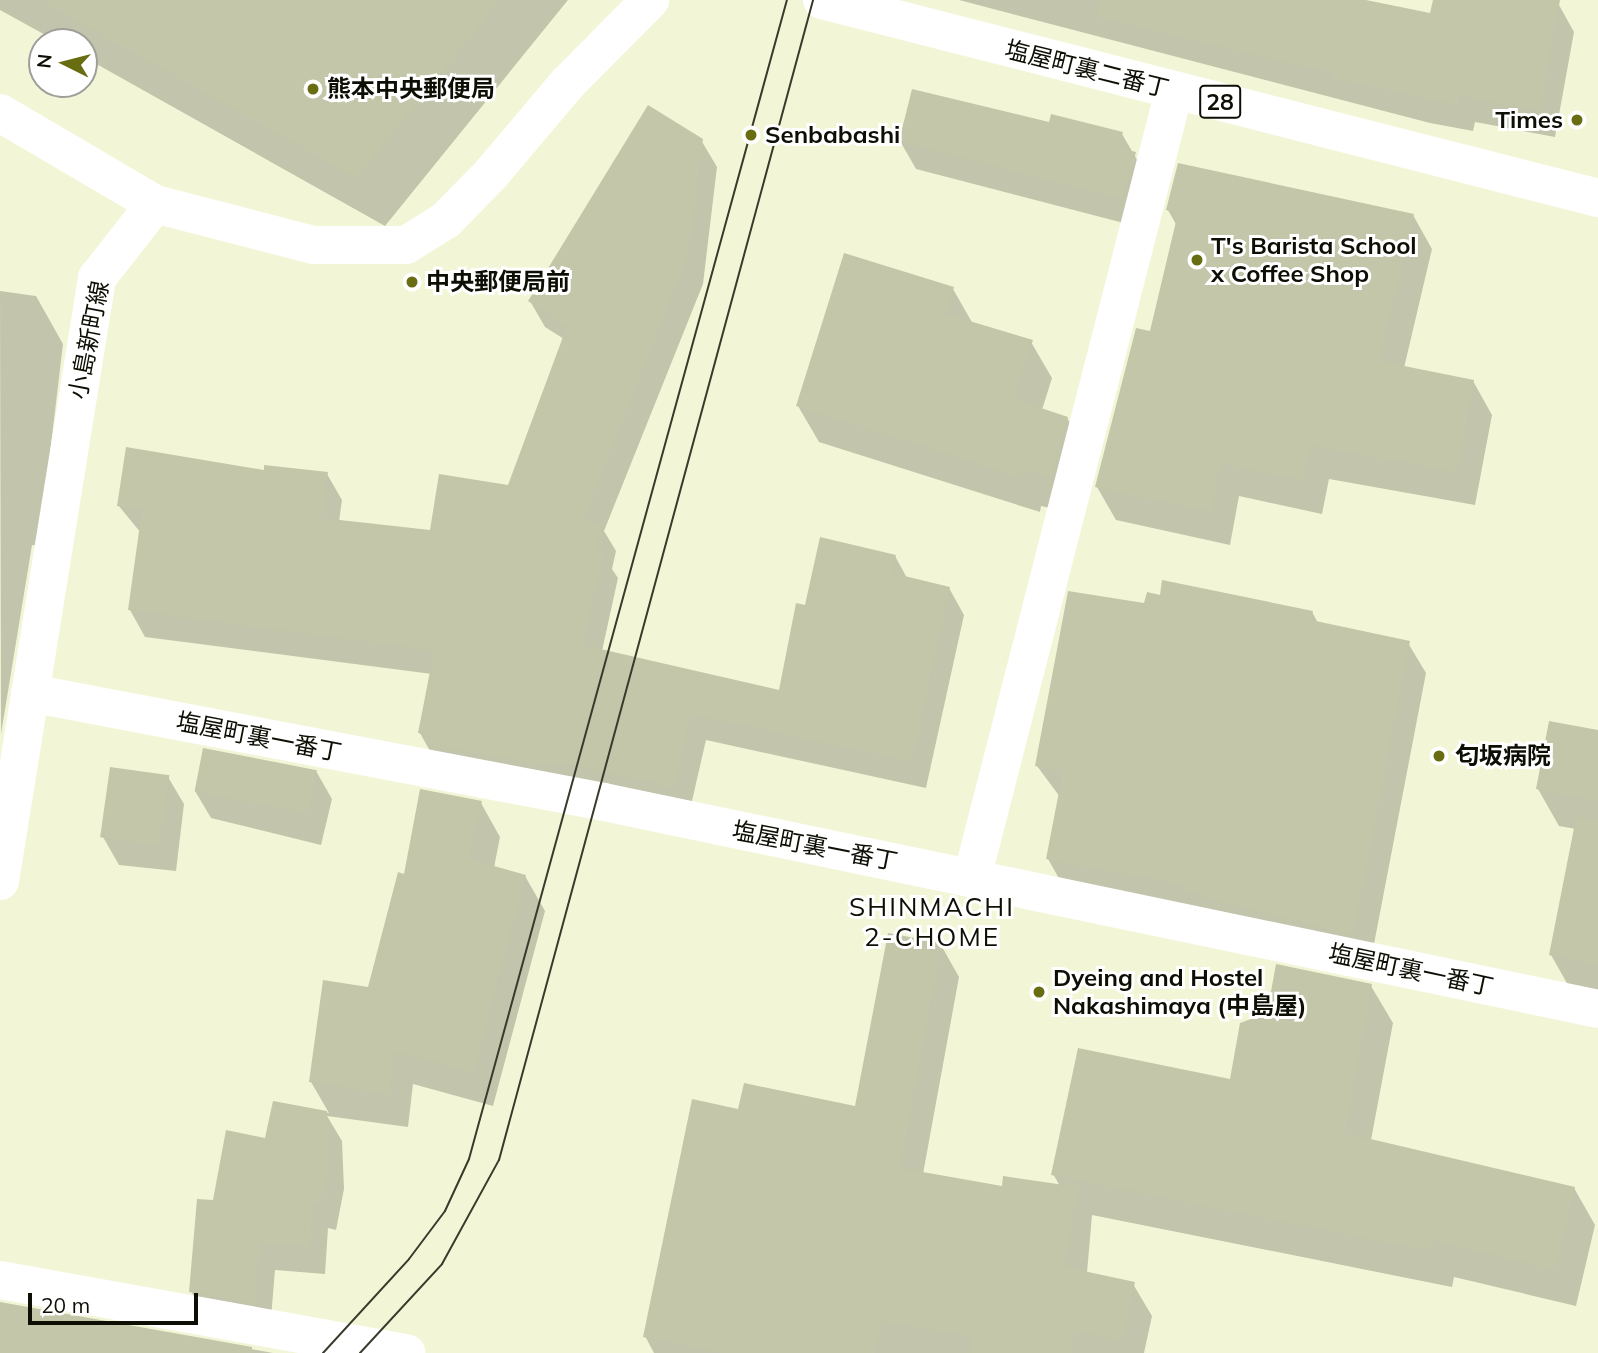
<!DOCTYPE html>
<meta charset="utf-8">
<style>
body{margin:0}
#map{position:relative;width:1598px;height:1353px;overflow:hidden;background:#f3f6d6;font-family:Mulish,"Noto Sans JP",sans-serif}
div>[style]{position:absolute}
.shadow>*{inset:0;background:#0003}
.building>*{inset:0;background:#c3c6a8;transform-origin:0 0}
.minor>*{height:38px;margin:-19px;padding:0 19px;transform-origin:19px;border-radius:19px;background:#fff}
.secondary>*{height:38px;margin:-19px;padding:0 19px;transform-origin:19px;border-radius:19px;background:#fff}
.primary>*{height:38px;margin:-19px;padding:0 19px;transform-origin:19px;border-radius:19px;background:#fff}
.tram>*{height:2px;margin:-1px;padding:0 1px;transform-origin:1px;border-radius:1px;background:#393a2c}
.dots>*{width:19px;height:19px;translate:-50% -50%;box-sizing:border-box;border:4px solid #fff;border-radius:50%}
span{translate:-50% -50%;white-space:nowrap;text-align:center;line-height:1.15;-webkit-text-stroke:6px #fff;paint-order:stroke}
.shield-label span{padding:2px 5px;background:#fff;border:2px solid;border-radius:5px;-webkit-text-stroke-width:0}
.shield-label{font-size:23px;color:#0d0e04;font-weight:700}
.street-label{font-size:24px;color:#0d0e04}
.poi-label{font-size:24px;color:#0d0e04;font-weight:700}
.left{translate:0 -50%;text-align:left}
.right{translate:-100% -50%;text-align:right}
.neighbourhood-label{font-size:26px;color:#0d0e04;letter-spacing:2px}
.north{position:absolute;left:28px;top:28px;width:70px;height:70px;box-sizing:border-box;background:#fff;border:2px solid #9e9f9b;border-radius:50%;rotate:276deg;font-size:19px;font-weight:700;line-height:28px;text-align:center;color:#0d0e04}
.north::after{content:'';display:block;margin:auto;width:24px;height:32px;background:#696d11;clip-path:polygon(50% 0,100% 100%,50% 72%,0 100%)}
.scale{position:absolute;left:28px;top:1293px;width:170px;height:32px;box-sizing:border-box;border:4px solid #0d0e04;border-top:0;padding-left:9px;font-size:21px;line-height:24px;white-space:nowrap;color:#0d0e04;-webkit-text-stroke:5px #fff;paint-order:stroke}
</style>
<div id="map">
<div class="shadow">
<div style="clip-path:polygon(0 0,568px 0,385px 226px,84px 57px,84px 42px,58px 42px,0 10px)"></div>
<div style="clip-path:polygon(959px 0,1357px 0,1432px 15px,1435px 0,1530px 0,1559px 5px,1574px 32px,1555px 137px,1475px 122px,1473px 131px,1430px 123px)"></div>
<div style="clip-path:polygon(1050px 124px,1122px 134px,1150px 182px,1139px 227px,916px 169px,900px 141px)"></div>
<div style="clip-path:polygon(701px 140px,717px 167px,703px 284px,604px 531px,616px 551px,612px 569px,618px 578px,602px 651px,780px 692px,806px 607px,895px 556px,907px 578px,949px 588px,964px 615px,926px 788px,706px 740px,689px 814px,435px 760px,420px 733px,432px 674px,145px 637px,130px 610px,141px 533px,118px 505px,265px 472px,327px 474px,342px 500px,339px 522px,432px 532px,509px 486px,564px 339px,545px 327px,530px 301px)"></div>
<div style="clip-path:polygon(1168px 210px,1413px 215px,1432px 249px,1404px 368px,1473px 381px,1492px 415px,1475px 505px,1329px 479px,1322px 514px,1239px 496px,1230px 545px,1116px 520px,1097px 487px,1151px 333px,1177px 226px)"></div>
<div style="clip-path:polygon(953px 289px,973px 324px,1031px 342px,1052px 378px,1042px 410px,1067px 418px,1088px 455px,1073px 513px,1041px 506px,1040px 512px,819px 442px,798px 406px)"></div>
<div style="clip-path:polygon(0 291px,36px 296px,63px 344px,39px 546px,32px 545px,1px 734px)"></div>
<div style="clip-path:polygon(1146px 605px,1312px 612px,1318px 623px,1408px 643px,1426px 673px,1370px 965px,1065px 889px,1048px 859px,1060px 797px,1037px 766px)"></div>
<div style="clip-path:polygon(1598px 732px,1598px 997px,1572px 992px,1551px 955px,1576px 829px,1559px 826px,1538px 789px)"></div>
<div style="clip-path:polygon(316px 771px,332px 799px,321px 845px,211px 818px,195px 791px)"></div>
<div style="clip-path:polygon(168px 777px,184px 804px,176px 871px,119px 865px,103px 837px)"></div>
<div style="clip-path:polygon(481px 803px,500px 837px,494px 868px,525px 876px,545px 911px,493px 1106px,413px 1084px,408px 1127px,327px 1116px,342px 1141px,344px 1189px,336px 1230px,328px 1228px,325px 1274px,275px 1270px,270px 1330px,207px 1319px,191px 1291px,214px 1202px,267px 1140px,274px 1103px,329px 1113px,311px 1082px,369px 989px,405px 876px)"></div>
<div style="clip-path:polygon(941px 945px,959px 977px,923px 1174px,1003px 1188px,1060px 1186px,1053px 1174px,1231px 1081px,1371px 986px,1393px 1023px,1371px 1140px,1574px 1188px,1595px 1225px,1576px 1306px,1454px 1277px,1452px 1287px,1092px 1215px,1087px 1273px,1133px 1284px,1152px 1316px,1144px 1353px,654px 1353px,645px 1336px,740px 1111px,857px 1109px)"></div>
<div style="clip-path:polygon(0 1304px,273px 1353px,0 1353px)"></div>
</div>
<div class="building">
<div style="clip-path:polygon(40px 0,500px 0,356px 178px)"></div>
<div style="clip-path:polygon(1099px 0,1366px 0,1430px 13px,1433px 0,1560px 0,1540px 111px,1460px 96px,1458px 105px,1332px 78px,1333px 73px,1097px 18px)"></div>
<div style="clip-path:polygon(912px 89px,1049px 122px,1051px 114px,1123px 132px,1119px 148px,1136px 152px,1123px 200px,899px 141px)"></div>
<div style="clip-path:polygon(648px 105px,703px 139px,688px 256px,584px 519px,602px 523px,596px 549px,604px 550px,583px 645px,779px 690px,796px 603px,805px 605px,820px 537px,896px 555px,892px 573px,950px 587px,912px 762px,691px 714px,674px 788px,561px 762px,560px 767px,429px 746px,431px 736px,418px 733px,434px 651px,128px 610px,142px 510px,117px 506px,126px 447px,264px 470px,264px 465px,328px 472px,322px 518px,430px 530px,439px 474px,508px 485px,567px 326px,528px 301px)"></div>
<div style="clip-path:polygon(1178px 163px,1414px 214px,1379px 361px,1474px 380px,1457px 472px,1311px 446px,1303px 481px,1221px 463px,1211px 512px,1095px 487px,1136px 328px,1150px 331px,1178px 213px,1166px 210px)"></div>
<div style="clip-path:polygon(844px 253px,954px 287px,946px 314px,1033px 340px,1014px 399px,1068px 417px,1052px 477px,1021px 471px,1019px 477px,796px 406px)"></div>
<div style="clip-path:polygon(1162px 580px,1313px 611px,1311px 620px,1410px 641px,1353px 936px,1185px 892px,1186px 886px,1046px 859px,1063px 771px,1035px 766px,1068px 591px,1144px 603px,1147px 592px,1160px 595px)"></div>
<div style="clip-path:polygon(1549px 721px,1598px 730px,1598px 802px,1536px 789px)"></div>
<div style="left:203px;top:748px;width:116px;height:44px;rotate:11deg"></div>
<div style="left:110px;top:767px;width:60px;height:71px;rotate:8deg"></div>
<div style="clip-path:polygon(420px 789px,482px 801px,469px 859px,526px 875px,474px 1073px,394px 1051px,389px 1094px,309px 1082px,323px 980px,368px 987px,398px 872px,404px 874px)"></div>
<div style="clip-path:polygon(1576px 818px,1598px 821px,1598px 965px,1549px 955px)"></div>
<div style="clip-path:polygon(888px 933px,942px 943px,900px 1168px,1002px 1186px,1003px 1176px,1078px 1187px,1065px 1267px,1135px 1282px,1122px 1341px,1076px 1331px,1071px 1353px,970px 1353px,974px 1338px,881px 1321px,875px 1353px,720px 1353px,643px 1337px,692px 1099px,738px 1109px,744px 1083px,855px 1106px)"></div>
<div style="clip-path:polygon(1276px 964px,1372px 984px,1345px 1133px,1575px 1187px,1555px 1270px,1433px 1241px,1431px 1251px,1051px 1175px,1078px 1048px,1230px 1079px,1240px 1023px,1267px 1013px)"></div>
<div style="clip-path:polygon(273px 1101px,327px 1111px,329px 1160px,321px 1203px,313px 1202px,310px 1247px,260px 1243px,255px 1304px,189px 1292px,197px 1199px,213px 1200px,226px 1130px,265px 1138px)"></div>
<div style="clip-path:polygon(0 1302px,252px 1347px,252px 1353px,0 1353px)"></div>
</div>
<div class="minor">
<div style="left:0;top:113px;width:180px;rotate:30.4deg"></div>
<div style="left:30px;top:693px;width:584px;rotate:10.75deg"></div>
<div style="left:604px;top:802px;width:1015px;rotate:11.76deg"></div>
<div style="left:972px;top:878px;width:813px;rotate:-75.6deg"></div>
<div style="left:0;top:1280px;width:413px;rotate:10.2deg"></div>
</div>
<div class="secondary">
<div style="left:0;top:881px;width:611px;rotate:-80.86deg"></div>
<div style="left:97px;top:278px;width:94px;rotate:-51.9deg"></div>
<div style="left:155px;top:204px;width:163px;rotate:14.5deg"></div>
<div style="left:313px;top:245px;width:93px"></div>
<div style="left:406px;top:245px;width:47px;rotate:-32deg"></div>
<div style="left:446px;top:220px;width:64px;rotate:-45.6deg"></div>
<div style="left:491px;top:174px;width:119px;rotate:-49.8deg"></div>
<div style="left:568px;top:83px;width:117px;rotate:-45.3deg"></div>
</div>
<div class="primary">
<div style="left:822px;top:0;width:801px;rotate:14.31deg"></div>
</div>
<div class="tram">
<div style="left:323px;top:1353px;width:127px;rotate:-47.5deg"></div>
<div style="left:409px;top:1259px;width:60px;rotate:-53.1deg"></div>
<div style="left:445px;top:1211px;width:57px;rotate:-65.2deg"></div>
<div style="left:469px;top:1159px;width:1202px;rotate:-74.66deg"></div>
<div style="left:360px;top:1353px;width:121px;rotate:-47.3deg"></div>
<div style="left:442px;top:1264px;width:119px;rotate:-61.3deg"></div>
<div style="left:499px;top:1160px;width:1202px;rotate:-74.85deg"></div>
</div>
<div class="dots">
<div style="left:313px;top:89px;background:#696d11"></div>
<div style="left:1577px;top:120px;background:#696d11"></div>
<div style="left:751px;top:135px;background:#696d11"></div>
<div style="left:1197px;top:260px;background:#696d11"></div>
<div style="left:412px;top:282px;background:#696d11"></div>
<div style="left:1439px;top:756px;background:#696d11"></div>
<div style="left:1039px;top:992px;background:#696d11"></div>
</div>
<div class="shield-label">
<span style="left:1220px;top:102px">28</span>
</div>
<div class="street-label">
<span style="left:1087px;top:69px;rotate:14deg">塩屋町裏二番丁</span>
<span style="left:89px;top:340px;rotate:-79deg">小島新町線</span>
<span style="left:259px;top:737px;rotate:11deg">塩屋町裏一番丁</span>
<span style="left:815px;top:846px;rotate:11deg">塩屋町裏一番丁</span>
<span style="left:1411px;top:970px;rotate:12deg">塩屋町裏一番丁</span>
</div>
<div class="poi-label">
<span class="left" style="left:327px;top:89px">熊本中央郵便局</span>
<span class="right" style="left:1563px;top:120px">Times</span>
<span class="left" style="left:765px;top:135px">Senbabashi</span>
<span class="left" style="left:1211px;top:260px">T's Barista School<br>x Coffee Shop</span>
<span class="left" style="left:426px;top:282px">中央郵便局前</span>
<span class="left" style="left:1455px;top:756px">匂坂病院</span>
<span class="left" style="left:1053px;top:992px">Dyeing and Hostel<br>Nakashimaya (中島屋)</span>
</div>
<div class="neighbourhood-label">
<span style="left:932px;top:922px">SHINMACHI<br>2-CHOME</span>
</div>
<div class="north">N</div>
<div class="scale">20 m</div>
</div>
